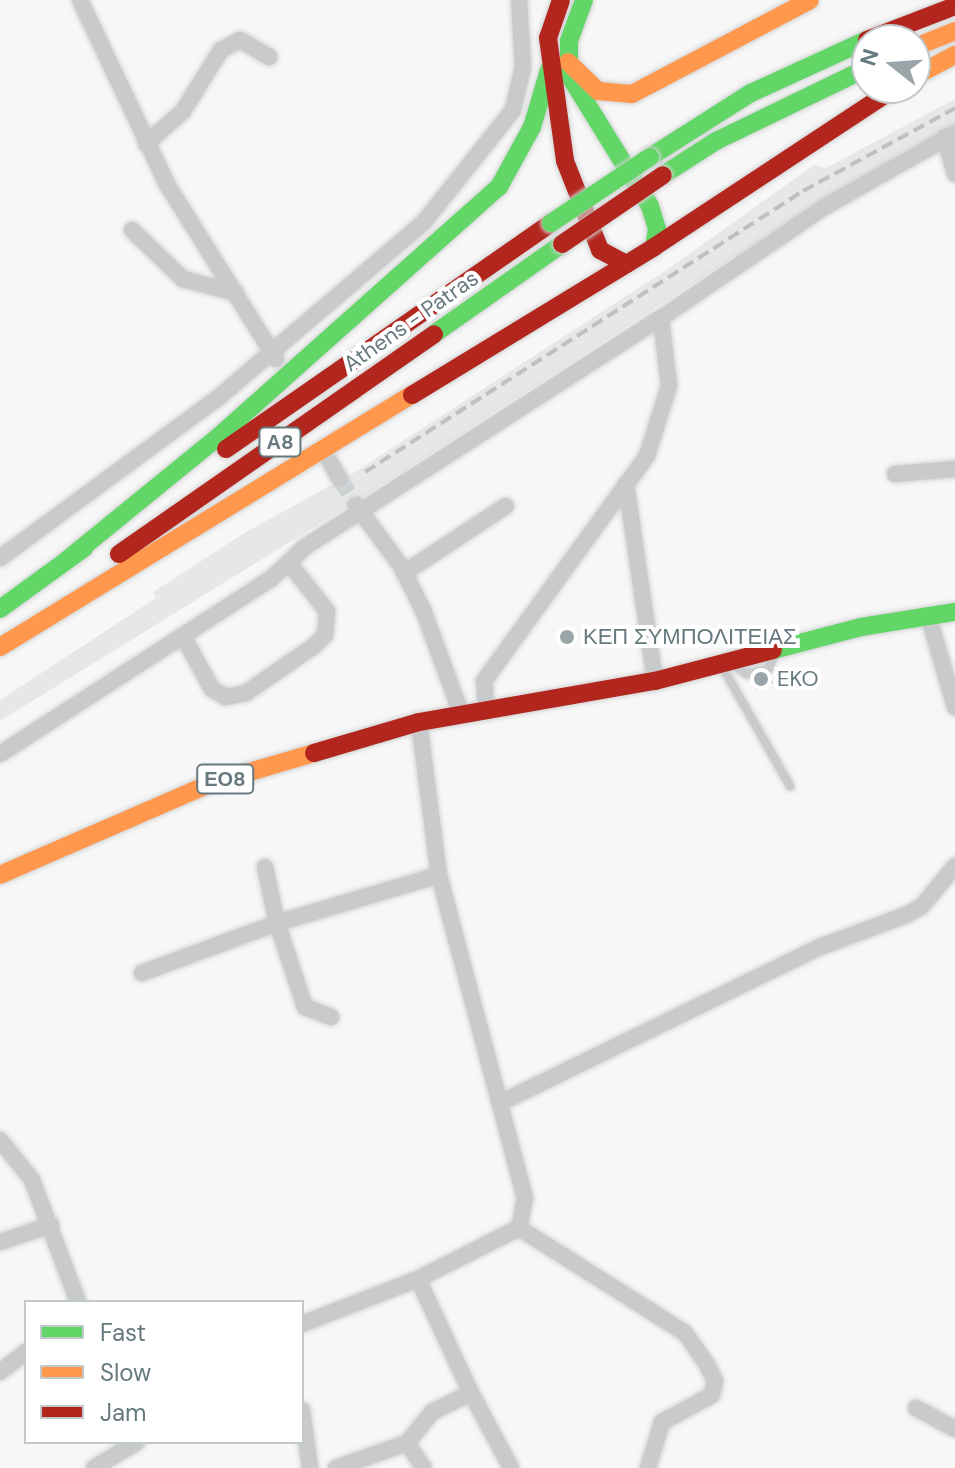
<!DOCTYPE html>
<meta charset="utf-8">
<style>
body{margin:0}
#map{position:relative;width:955px;height:1468px;overflow:hidden;background:#f7f7f7;font-family:"DM Sans",sans-serif}
div>[style]{position:absolute}
.built>*{inset:0;background:#e6e8e7}
.building>*{inset:0;background:#cccdce}
.street-tunnel>*{height:16px;margin-top:-8px;transform-origin:0;background:repeating-linear-gradient(90deg,#ccd1d3 0 16px,transparent 0 24px)}
.roads{filter:drop-shadow(0 0 2px #d2d3d4) drop-shadow(0 0 2px #d2d3d4)}
.lane>*{height:8px;margin:-4px;padding:0 4px;transform-origin:4px;border-radius:4px;background:#c8cacb}
.street>*{height:16px;margin:-8px;padding:0 8px;transform-origin:8px;border-radius:8px;background:#c8cacb}
.fast>*{height:18px;margin:-9px;padding:0 9px;transform-origin:9px;border-radius:9px;background:#63d668}
.slow>*{height:18px;margin:-9px;padding:0 9px;transform-origin:9px;border-radius:9px;background:#ff974d}
.jam>*{height:18px;margin:-9px;padding:0 9px;transform-origin:9px;border-radius:9px;background:#b3261e}
.rail>*{height:4px;margin-top:-2px;transform-origin:0;background:repeating-linear-gradient(90deg,#bec0c1 0 12px,transparent 0 18px)}
.bridges{filter:drop-shadow(0 0 2px #d2d3d4) drop-shadow(0 0 2px #d2d3d4)}
.fast-bridge>*{height:18px;margin:-9px;padding:0 9px;transform-origin:9px;border-radius:9px;background:#63d668}
.jam-bridge>*{height:18px;margin:-9px;padding:0 9px;transform-origin:9px;border-radius:9px;background:#b3261e}
.dots>*{width:22px;height:22px;translate:-50% -50%;box-sizing:border-box;border:4px solid #fff;border-radius:50%}
span{translate:-50% -50%;white-space:nowrap;text-align:center;line-height:1.15;-webkit-text-stroke:8px #fff;paint-order:stroke}
.shield-label span{padding:2px 6px;background:#fff;border:2px solid;border-radius:6px;-webkit-text-stroke-width:0}
.shield-label{font-size:20px;color:#66797e;font-weight:700}
.street-label{font-size:22px;color:#66797e}
.poi-label{font-size:22px;color:#66797e}
.left{translate:0 -50%;text-align:left}
.legend{position:absolute;left:24px;top:1300px;width:280px;height:144px;box-sizing:border-box;background:#fff;border:2px solid #c2c9cb;margin:0;padding:10px 14px;list-style:none;font-size:24px;color:#66797e}
.legend li{display:flex;align-items:center;gap:16px;height:40px}
.legend b{width:40px;border:2px solid #c2c9cb}
.north{position:absolute;left:851px;top:24px;width:80px;height:80px;box-sizing:border-box;background:#fff;border:2px solid #c2c9cb;border-radius:50%;rotate:287deg;font-size:22px;font-weight:700;line-height:32px;text-align:center;color:#66797e}
.north::after{content:'';display:block;margin:auto;width:28px;height:36px;background:#99a5a8;clip-path:polygon(50% 0,100% 100%,50% 72%,0 100%)}
</style>
<div id="map">
<div class="built">
<div style="clip-path:polygon(955px 99px,955px 126px,785px 224px,363px 497px,0 721px,0 700px,156px 598px,153px 592px,246px 532px,355px 472px,668px 269px,814px 165px,826px 168px)"></div>
</div>
<div class="building">
<div style="clip-path:polygon(771px 675px,773px 683px,756px 690px,752px 680px)"></div>
</div>
<div class="street-tunnel">
<div style="left:340px;top:479px;width:28px;rotate:58deg"></div>
</div>
<div class="roads">
<div class="lane">
<div style="left:733px;top:665px;width:17px;rotate:33deg"></div>
<div style="left:747px;top:674px;width:22px;rotate:-13deg"></div>
<div style="left:768px;top:669px;width:17px;rotate:-65deg"></div>
<div style="left:723px;top:668px;width:136px;rotate:60.4deg"></div>
</div>
<div class="street">
<div style="left:80px;top:0;width:206px;rotate:64.7deg"></div>
<div style="left:168px;top:186px;width:204px;rotate:58deg"></div>
<div style="left:945px;top:137px;width:38px;rotate:75deg"></div>
<div style="left:146px;top:144px;width:50px;rotate:-41.7deg"></div>
<div style="left:183px;top:111px;width:72px;rotate:-58.1deg"></div>
<div style="left:221px;top:50px;width:21px;rotate:-28deg"></div>
<div style="left:240px;top:40px;width:34px;rotate:30deg"></div>
<div style="left:132px;top:230px;width:71px;rotate:43.9deg"></div>
<div style="left:183px;top:279px;width:55px;rotate:14.8deg"></div>
<div style="left:330px;top:462px;width:20px;rotate:60deg"></div>
<div style="left:895px;top:474px;width:60px;rotate:-4.8deg"></div>
<div style="left:626px;top:484px;width:199px;rotate:81.6deg"></div>
<div style="left:356px;top:505px;width:76px;rotate:53.6deg"></div>
<div style="left:401px;top:566px;width:49px;rotate:63.4deg"></div>
<div style="left:423px;top:610px;width:110px;rotate:69.7deg"></div>
<div style="left:0;top:558px;width:270px;rotate:-36.3deg"></div>
<div style="left:218px;top:398px;width:271px;rotate:-40.5deg"></div>
<div style="left:424px;top:222px;width:143px;rotate:-51.5deg"></div>
<div style="left:513px;top:110px;width:44px;rotate:-76.9deg"></div>
<div style="left:523px;top:67px;width:67px;rotate:-93.4deg"></div>
<div style="left:404px;top:573px;width:122px;rotate:-33.3deg"></div>
<div style="left:928px;top:615px;width:96px;rotate:73.6deg"></div>
<div style="left:183px;top:636px;width:60px;rotate:61.3deg"></div>
<div style="left:212px;top:689px;width:16px;rotate:30deg"></div>
<div style="left:226px;top:697px;width:20px;rotate:-11deg"></div>
<div style="left:246px;top:693px;width:83px;rotate:-34.7deg"></div>
<div style="left:314px;top:646px;width:16px;rotate:-45deg"></div>
<div style="left:325px;top:635px;width:24px;rotate:-85deg"></div>
<div style="left:327px;top:611px;width:61px;rotate:-128.4deg"></div>
<div style="left:486px;top:707px;width:26px;rotate:-94deg"></div>
<div style="left:484px;top:681px;width:278px;rotate:-54.1deg"></div>
<div style="left:647px;top:456px;width:73px;rotate:-72.6deg"></div>
<div style="left:669px;top:386px;width:68px;rotate:-96.7deg"></div>
<div style="left:661px;top:318px;width:199px;rotate:-34.2deg"></div>
<div style="left:826px;top:206px;width:148px;rotate:-29.5deg"></div>
<div style="left:419px;top:722px;width:154px;rotate:82.6deg"></div>
<div style="left:439px;top:875px;width:334px;rotate:75.1deg"></div>
<div style="left:525px;top:1198px;width:31px;rotate:101deg"></div>
<div style="left:519px;top:1228px;width:113px;rotate:153.2deg"></div>
<div style="left:418px;top:1279px;width:126px;rotate:65.1deg"></div>
<div style="left:0;top:754px;width:324px;rotate:-32.9deg"></div>
<div style="left:272px;top:578px;width:45px;rotate:-43.2deg"></div>
<div style="left:305px;top:547px;width:423px;rotate:-32.8deg"></div>
<div style="left:265px;top:867px;width:57px;rotate:77.9deg"></div>
<div style="left:277px;top:923px;width:89px;rotate:71.6deg"></div>
<div style="left:305px;top:1007px;width:28px;rotate:21deg"></div>
<div style="left:142px;top:973px;width:144px;rotate:-20.3deg"></div>
<div style="left:277px;top:923px;width:169px;rotate:-16.5deg"></div>
<div style="left:500px;top:1103px;width:356px;rotate:-26deg"></div>
<div style="left:820px;top:947px;width:92px;rotate:-20.4deg"></div>
<div style="left:906px;top:915px;width:18px;rotate:-29deg"></div>
<div style="left:922px;top:906px;width:52px;rotate:-50.5deg"></div>
<div style="left:0;top:1140px;width:51px;rotate:51.3deg"></div>
<div style="left:32px;top:1180px;width:130px;rotate:69.3deg"></div>
<div style="left:519px;top:1228px;width:196px;rotate:32.3deg"></div>
<div style="left:685px;top:1333px;width:39px;rotate:55deg"></div>
<div style="left:707px;top:1365px;width:18px;rotate:63deg"></div>
<div style="left:715px;top:1381px;width:14px;rotate:102deg"></div>
<div style="left:712px;top:1395px;width:57px;rotate:151.6deg"></div>
<div style="left:662px;top:1422px;width:48px;rotate:106.9deg"></div>
<div style="left:0;top:1242px;width:54px;rotate:-18.4deg"></div>
<div style="left:302px;top:1324px;width:124px;rotate:-21.2deg"></div>
<div style="left:0;top:1372px;width:33px;rotate:-38deg"></div>
<div style="left:916px;top:1408px;width:44px;rotate:28.3deg"></div>
<div style="left:302px;top:1410px;width:59px;rotate:82.1deg"></div>
<div style="left:407px;top:1443px;width:30px;rotate:56deg"></div>
<div style="left:94px;top:1468px;width:50px;rotate:-31.2deg"></div>
<div style="left:336px;top:1468px;width:75px;rotate:-19.4deg"></div>
<div style="left:407px;top:1443px;width:40px;rotate:-51deg"></div>
<div style="left:432px;top:1412px;width:43px;rotate:-26deg"></div>
<div style="left:471px;top:1393px;width:85px;rotate:61.9deg"></div>
</div>
<div class="fast">
<div style="left:584px;top:0;width:44px;rotate:110.1deg"></div>
<div style="left:569px;top:41px;width:34px;rotate:90deg"></div>
<div style="left:569px;top:75px;width:154px;rotate:58.3deg"></div>
<div style="left:650px;top:206px;width:24px;rotate:73deg"></div>
<div style="left:657px;top:229px;width:18px;rotate:99deg"></div>
<div style="left:650px;top:157px;width:120px;rotate:-32.4deg"></div>
<div style="left:751px;top:93px;width:128px;rotate:-24.6deg"></div>
<div style="left:663px;top:175px;width:63px;rotate:-32.7deg"></div>
<div style="left:716px;top:141px;width:168px;rotate:-25.8deg"></div>
<div style="left:434px;top:334px;width:156px;rotate:-35.1deg"></div>
<div style="left:68px;top:559px;width:193px;rotate:-39.1deg"></div>
<div style="left:218px;top:437px;width:376px;rotate:-41.7deg"></div>
<div style="left:499px;top:187px;width:68px;rotate:-61.2deg"></div>
<div style="left:532px;top:127px;width:59px;rotate:-73.4deg"></div>
<div style="left:0;top:609px;width:104px;rotate:-36deg"></div>
<div style="left:773px;top:650px;width:91px;rotate:-14.6deg"></div>
<div style="left:861px;top:627px;width:95px;rotate:-9.1deg"></div>
</div>
<div class="slow">
<div style="left:915px;top:47px;width:43px;rotate:-21.8deg"></div>
<div style="left:568px;top:62px;width:42px;rotate:44deg"></div>
<div style="left:598px;top:91px;width:34px;rotate:5deg"></div>
<div style="left:632px;top:94px;width:201px;rotate:-27.8deg"></div>
<div style="left:915px;top:76px;width:45px;rotate:-27.7deg"></div>
<div style="left:0;top:647px;width:483px;rotate:-31.5deg"></div>
<div style="left:0;top:875px;width:231px;rotate:-23.5deg"></div>
<div style="left:212px;top:783px;width:106px;rotate:-16.4deg"></div>
</div>
<div class="jam">
<div style="left:561px;top:0;width:40px;rotate:108.9deg"></div>
<div style="left:548px;top:38px;width:124px;rotate:82.1deg"></div>
<div style="left:565px;top:161px;width:96px;rotate:68.5deg"></div>
<div style="left:600px;top:250px;width:30px;rotate:28deg"></div>
<div style="left:867px;top:40px;width:94px;rotate:-21.1deg"></div>
<div style="left:412px;top:395px;width:284px;rotate:-31.4deg"></div>
<div style="left:654px;top:247px;width:289px;rotate:-33.4deg"></div>
<div style="left:226px;top:449px;width:396px;rotate:-34.8deg"></div>
<div style="left:119px;top:554px;width:384px;rotate:-34.9deg"></div>
<div style="left:314px;top:753px;width:109px;rotate:-16.4deg"></div>
<div style="left:419px;top:722px;width:240px;rotate:-9.9deg"></div>
<div style="left:655px;top:681px;width:122px;rotate:-14.7deg"></div>
</div>
</div>
<div class="rail">
<div style="left:365px;top:472px;width:520px;rotate:-32.68deg"></div>
<div style="left:803px;top:191px;width:173px;rotate:-28.6deg"></div>
</div>
<div class="bridges">
<div class="fast-bridge">
<div style="left:551px;top:223px;width:119px;rotate:-33.7deg"></div>
</div>
<div class="jam-bridge">
<div style="left:562px;top:244px;width:122px;rotate:-34.3deg"></div>
</div>
</div>
<div class="dots">
<div style="left:567px;top:637px;background:#99a5a8"></div>
<div style="left:761px;top:679px;background:#99a5a8"></div>
</div>
<div class="shield-label">
<span style="left:280px;top:442px">Α8</span>
<span style="left:225px;top:779px">ΕΟ8</span>
</div>
<div class="street-label">
<span style="left:411px;top:321px;rotate:-35deg">Athens - Patras</span>
</div>
<div class="poi-label">
<span class="left" style="left:583px;top:637px">ΚΕΠ ΣΥΜΠΟΛΙΤΕΙΑΣ</span>
<span class="left" style="left:777px;top:679px">EKO</span>
</div>
<ul class="legend">
<li><b style="height:10px;background:#63d668"></b>Fast</li>
<li><b style="height:10px;background:#ff974d"></b>Slow</li>
<li><b style="height:10px;background:#b3261e"></b>Jam</li>
</ul>
<div class="north">N</div>
</div>
